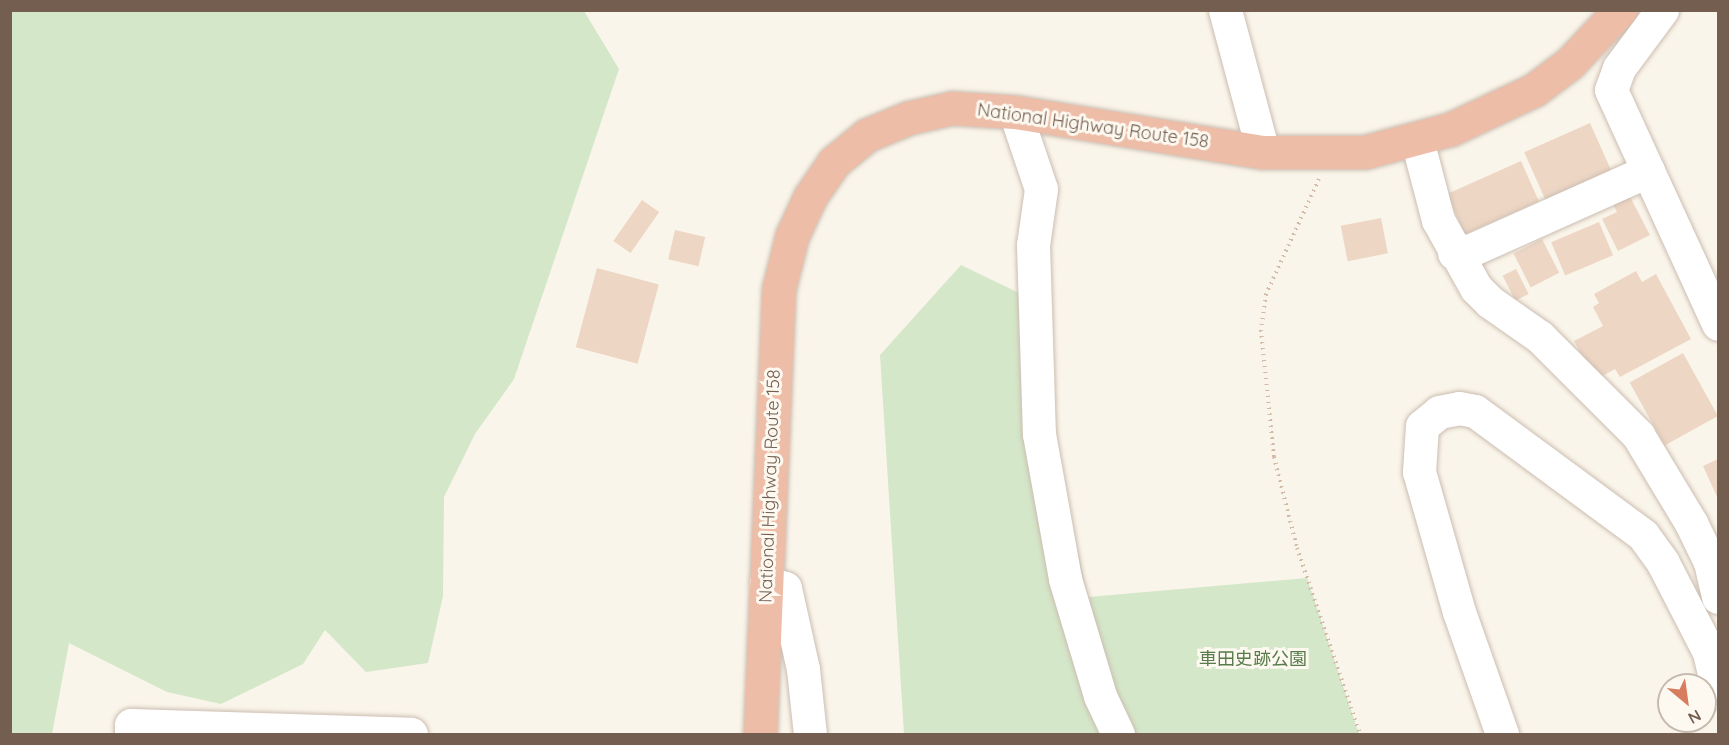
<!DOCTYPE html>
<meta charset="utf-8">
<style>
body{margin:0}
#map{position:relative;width:1729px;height:745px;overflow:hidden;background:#faf5ea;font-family:Quicksand,"Noto Sans JP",sans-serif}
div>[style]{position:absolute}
.green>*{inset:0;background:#d4e7c9}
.building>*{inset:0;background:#edd6c4;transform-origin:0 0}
.path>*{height:4px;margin-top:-2px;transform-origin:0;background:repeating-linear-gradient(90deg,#d2baa7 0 1.5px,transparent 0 6px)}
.roads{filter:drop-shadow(0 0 2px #ccbdb1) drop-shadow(0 0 2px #ccbdb1)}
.minor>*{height:33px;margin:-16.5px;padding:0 16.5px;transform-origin:16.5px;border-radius:16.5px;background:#fff}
.highway>*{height:33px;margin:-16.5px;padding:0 16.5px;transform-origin:16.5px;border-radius:16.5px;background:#eebda8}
span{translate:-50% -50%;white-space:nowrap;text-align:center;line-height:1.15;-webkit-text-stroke:6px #fdf9f0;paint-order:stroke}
.street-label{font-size:18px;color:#735e50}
.park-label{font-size:18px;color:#587c4c}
.frame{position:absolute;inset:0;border:12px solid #735e50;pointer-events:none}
.north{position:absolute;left:1657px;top:673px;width:60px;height:60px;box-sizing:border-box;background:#fdf9f0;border:2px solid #c6bbb0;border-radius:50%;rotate:151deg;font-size:16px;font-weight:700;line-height:24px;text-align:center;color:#735e50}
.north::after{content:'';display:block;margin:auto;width:21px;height:27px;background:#d77d5d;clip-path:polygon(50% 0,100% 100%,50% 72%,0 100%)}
</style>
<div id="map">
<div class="green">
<div style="clip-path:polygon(10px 11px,584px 11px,619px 69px,514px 379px,475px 434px,444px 497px,443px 596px,428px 663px,366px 672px,325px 630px,303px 664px,221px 704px,167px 692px,69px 643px,52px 734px,11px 734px)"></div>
<div style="clip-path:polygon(961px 265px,1023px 295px,1088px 597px,1307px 578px,1359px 734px,904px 734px,880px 355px)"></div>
</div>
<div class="building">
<div style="left:1590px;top:123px;width:54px;height:72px;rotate:66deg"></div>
<div style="left:1521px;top:161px;width:44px;height:81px;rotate:66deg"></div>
<div style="clip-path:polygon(1629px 195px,1650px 235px,1618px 251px,1602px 219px,1617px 212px,1612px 203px)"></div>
<div style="left:642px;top:200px;width:21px;height:50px;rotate:35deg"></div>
<div style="left:1381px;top:218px;width:36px;height:41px;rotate:79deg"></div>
<div style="left:1599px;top:222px;width:36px;height:52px;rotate:67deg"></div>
<div style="left:675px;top:230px;width:31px;height:30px;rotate:13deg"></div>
<div style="left:1542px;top:239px;width:38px;height:32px;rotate:63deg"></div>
<div style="left:597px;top:268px;width:64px;height:82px;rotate:15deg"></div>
<div style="left:1516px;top:269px;width:28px;height:15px;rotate:63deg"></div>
<div style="clip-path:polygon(1636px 271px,1642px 282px,1656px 274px,1691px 339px,1620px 377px,1615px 369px,1595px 380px,1574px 341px,1603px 326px,1593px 307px,1599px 303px,1594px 294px)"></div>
<div style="left:1683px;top:353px;width:72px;height:61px;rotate:61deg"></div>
<div style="clip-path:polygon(1718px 459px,1718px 499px,1703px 466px)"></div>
</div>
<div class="path">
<div style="left:1319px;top:179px;width:127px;rotate:114.7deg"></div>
<div style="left:1266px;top:294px;width:36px;rotate:98deg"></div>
<div style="left:1261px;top:330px;width:128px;rotate:84.2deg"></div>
<div style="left:1274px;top:457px;width:94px;rotate:75.8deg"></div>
<div style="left:1297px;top:548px;width:196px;rotate:71.3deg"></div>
</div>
<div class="roads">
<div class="minor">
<div style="left:1225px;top:10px;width:147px;rotate:75deg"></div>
<div style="left:1662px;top:10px;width:72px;rotate:126.6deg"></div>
<div style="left:1619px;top:68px;width:23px;rotate:110deg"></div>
<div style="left:1611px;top:90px;width:257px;rotate:65.4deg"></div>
<div style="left:1015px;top:112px;width:81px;rotate:71.3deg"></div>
<div style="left:1041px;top:189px;width:57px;rotate:98.1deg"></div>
<div style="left:1033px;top:245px;width:189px;rotate:88.2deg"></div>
<div style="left:1039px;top:434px;width:147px;rotate:79.8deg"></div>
<div style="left:1065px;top:579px;width:122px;rotate:73.3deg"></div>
<div style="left:1100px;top:696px;width:42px;rotate:64.7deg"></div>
<div style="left:1417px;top:140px;width:83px;rotate:75.3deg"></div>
<div style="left:1438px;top:220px;width:78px;rotate:60.8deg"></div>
<div style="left:1476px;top:288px;width:20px;rotate:45deg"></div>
<div style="left:1490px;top:302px;width:61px;rotate:35deg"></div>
<div style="left:1540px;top:337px;width:139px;rotate:45deg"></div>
<div style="left:1638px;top:435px;width:103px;rotate:58.9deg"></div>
<div style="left:1691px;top:523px;width:43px;rotate:64deg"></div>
<div style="left:1710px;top:562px;width:36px;rotate:77deg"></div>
<div style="left:1454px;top:253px;width:17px;rotate:-10deg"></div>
<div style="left:1471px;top:250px;width:194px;rotate:-24.1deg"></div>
<div style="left:766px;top:582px;width:20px;rotate:18deg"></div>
<div style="left:785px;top:588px;width:83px;rotate:77.5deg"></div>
<div style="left:803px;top:669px;width:65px;rotate:83.9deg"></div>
<div style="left:131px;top:734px;width:9px;rotate:-90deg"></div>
<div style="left:131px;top:725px;width:280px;rotate:1.8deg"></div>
<div style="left:1502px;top:734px;width:129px;rotate:-109.4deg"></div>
<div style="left:1459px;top:612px;width:146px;rotate:-105.9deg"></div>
<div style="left:1419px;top:472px;width:46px;rotate:-86.3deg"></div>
<div style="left:1422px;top:426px;width:22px;rotate:-39deg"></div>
<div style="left:1439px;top:412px;width:20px;rotate:-11deg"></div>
<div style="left:1459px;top:408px;width:16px;rotate:11deg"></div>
<div style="left:1475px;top:411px;width:209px;rotate:36.4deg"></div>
<div style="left:1643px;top:535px;width:34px;rotate:54deg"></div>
<div style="left:1663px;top:563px;width:100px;rotate:62.7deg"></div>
<div style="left:1709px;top:652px;width:40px;rotate:77deg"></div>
</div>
<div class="highway">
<div style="left:760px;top:734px;width:446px;rotate:-87.6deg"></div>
<div style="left:779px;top:288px;width:54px;rotate:-76deg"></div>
<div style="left:792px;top:236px;width:43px;rotate:-65.2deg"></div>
<div style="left:810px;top:197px;width:42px;rotate:-55.6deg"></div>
<div style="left:834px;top:162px;width:43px;rotate:-39.3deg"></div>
<div style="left:867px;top:135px;width:44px;rotate:-22.5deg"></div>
<div style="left:908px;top:118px;width:45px;rotate:-12.8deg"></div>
<div style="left:952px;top:108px;width:63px;rotate:3.6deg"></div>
<div style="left:1015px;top:112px;width:251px;rotate:9.2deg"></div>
<div style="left:1263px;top:152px;width:102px"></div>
<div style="left:1365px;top:152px;width:89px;rotate:-15deg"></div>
<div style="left:1451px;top:129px;width:92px;rotate:-25.2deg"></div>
<div style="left:1534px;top:90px;width:45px;rotate:-36.9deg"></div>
<div style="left:1570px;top:63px;width:73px;rotate:-46.7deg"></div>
</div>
</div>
<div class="street-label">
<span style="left:1093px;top:126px;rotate:8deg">National Highway Route 158</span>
<span style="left:770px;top:486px;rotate:-88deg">National Highway Route 158</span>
</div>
<div class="park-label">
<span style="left:1253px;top:659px">車田史跡公園</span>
</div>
<div class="frame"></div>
<div class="north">N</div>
</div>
